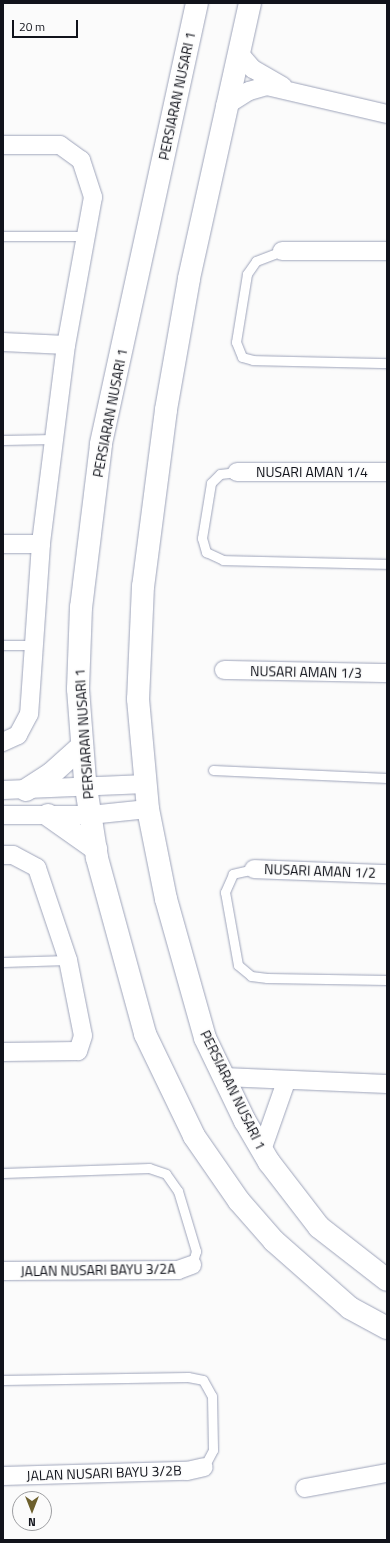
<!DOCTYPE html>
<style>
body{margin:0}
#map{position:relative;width:390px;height:1543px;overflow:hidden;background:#fbfbfb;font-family:"Titillium Web",sans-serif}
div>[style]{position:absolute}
.roads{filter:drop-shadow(0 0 1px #9ea4ba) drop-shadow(0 0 1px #9ea4ba)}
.service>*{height:9px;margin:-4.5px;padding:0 4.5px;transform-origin:4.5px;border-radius:4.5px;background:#fff}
.minor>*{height:18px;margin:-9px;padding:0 9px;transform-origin:9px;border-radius:9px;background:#fff}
.secondary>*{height:22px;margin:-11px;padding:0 11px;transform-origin:11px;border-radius:11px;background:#fff}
span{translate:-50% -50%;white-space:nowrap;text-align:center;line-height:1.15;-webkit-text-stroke:3px #fbfbfb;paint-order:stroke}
.street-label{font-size:14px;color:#11131b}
.frame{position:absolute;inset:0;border:4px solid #11131b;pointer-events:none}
.north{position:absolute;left:12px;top:1491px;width:40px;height:40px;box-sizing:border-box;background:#fbfbfb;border:1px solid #9d9ea1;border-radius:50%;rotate:180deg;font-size:11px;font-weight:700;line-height:16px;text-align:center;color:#11131b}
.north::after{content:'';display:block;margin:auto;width:14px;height:18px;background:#6d602d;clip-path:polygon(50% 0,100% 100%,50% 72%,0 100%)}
.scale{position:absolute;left:12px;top:20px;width:66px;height:18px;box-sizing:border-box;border:2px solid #11131b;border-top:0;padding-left:5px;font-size:12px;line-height:14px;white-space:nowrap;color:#11131b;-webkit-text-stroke:3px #fbfbfb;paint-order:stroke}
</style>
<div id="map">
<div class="roads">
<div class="service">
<div style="left:3px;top:236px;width:83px"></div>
<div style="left:282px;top:251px;width:28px;rotate:159deg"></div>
<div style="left:256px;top:261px;width:16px;rotate:125deg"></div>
<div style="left:247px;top:274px;width:69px;rotate:99.2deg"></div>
<div style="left:236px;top:342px;width:16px;rotate:68deg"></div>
<div style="left:242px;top:357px;width:11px;rotate:15deg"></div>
<div style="left:253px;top:360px;width:134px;rotate:1.3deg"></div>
<div style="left:3px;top:440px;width:51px;rotate:-1.1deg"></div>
<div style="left:237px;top:472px;width:17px;rotate:173deg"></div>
<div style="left:220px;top:474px;width:13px;rotate:135deg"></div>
<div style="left:211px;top:483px;width:56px;rotate:99.3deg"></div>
<div style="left:202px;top:538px;width:15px;rotate:74deg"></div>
<div style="left:206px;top:552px;width:19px;rotate:25deg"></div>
<div style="left:223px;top:560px;width:164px;rotate:1.4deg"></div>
<div style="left:3px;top:645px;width:31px"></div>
<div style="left:213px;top:770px;width:174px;rotate:2.6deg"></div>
<div style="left:254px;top:869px;width:22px;rotate:167deg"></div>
<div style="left:233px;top:874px;width:20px;rotate:114deg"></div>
<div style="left:225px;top:892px;width:74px;rotate:79.9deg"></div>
<div style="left:238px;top:965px;width:17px;rotate:40deg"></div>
<div style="left:251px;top:976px;width:16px;rotate:7deg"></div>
<div style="left:267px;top:978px;width:120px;rotate:1deg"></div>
<div style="left:3px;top:962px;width:65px;rotate:-1.8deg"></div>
<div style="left:3px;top:1173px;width:146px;rotate:-2deg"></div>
<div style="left:149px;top:1168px;width:18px;rotate:19deg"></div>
<div style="left:166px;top:1174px;width:21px;rotate:55deg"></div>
<div style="left:178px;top:1191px;width:63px;rotate:73.3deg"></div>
<div style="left:196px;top:1251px;width:15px;rotate:106deg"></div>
<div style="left:3px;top:1380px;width:185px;rotate:-0.9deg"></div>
<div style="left:188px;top:1377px;width:15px;rotate:11deg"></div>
<div style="left:203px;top:1380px;width:18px;rotate:61deg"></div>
<div style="left:212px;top:1396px;width:54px;rotate:88.9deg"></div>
<div style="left:213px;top:1450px;width:19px;rotate:118deg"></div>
</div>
<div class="minor">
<div style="left:238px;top:52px;width:23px;rotate:49deg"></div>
<div style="left:253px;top:69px;width:34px;rotate:30deg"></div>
<div style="left:225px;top:106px;width:28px;rotate:-32deg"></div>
<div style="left:249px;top:91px;width:19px;rotate:-16deg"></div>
<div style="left:267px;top:86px;width:123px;rotate:13.1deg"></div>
<div style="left:3px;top:145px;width:57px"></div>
<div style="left:60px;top:145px;width:26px;rotate:36deg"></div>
<div style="left:81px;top:160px;width:39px;rotate:72deg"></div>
<div style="left:93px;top:197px;width:150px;rotate:100.3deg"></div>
<div style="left:66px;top:345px;width:201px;rotate:97.2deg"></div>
<div style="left:41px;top:544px;width:170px;rotate:94deg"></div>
<div style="left:29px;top:714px;width:24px;rotate:118deg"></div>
<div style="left:18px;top:735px;width:17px;rotate:155deg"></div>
<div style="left:282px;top:251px;width:105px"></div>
<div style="left:3px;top:342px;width:63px;rotate:2.7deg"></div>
<div style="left:237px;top:472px;width:150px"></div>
<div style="left:3px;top:544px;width:38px"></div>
<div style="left:224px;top:670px;width:163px;rotate:1.1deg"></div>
<div style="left:3px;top:790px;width:143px;rotate:-2.4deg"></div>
<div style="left:3px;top:815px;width:87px"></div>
<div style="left:90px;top:815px;width:58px;rotate:-5.9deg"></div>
<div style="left:3px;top:855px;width:10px"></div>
<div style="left:13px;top:855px;width:27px;rotate:28deg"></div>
<div style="left:37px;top:868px;width:97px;rotate:71.4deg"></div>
<div style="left:68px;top:960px;width:77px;rotate:78.8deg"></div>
<div style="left:83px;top:1036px;width:16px;rotate:108deg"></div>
<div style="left:78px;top:1051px;width:75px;rotate:179.2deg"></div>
<div style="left:254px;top:869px;width:133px;rotate:2.2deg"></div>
<div style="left:224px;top:1077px;width:163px;rotate:2.5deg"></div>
<div style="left:262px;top:1150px;width:72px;rotate:-70.6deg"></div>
<div style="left:3px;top:1271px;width:175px;rotate:-0.3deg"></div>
<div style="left:178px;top:1270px;width:15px;rotate:-20deg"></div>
<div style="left:3px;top:1476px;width:184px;rotate:-1.6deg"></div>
<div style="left:187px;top:1471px;width:17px;rotate:-13deg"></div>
<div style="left:305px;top:1488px;width:83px;rotate:-10.4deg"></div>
</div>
<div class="secondary">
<div style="left:197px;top:3px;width:452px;rotate:102.3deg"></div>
<div style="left:101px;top:445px;width:163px;rotate:97deg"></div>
<div style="left:81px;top:607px;width:82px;rotate:92.1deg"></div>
<div style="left:78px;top:689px;width:92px;rotate:85.6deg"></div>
<div style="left:85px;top:781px;width:78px;rotate:81.1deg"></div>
<div style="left:97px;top:858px;width:182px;rotate:74.7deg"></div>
<div style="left:145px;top:1034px;width:113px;rotate:64.3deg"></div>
<div style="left:194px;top:1136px;width:79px;rotate:55.3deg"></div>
<div style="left:239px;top:1201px;width:53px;rotate:48.8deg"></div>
<div style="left:274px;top:1241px;width:101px;rotate:41.4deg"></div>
<div style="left:350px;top:1308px;width:42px;rotate:28.4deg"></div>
<div style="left:250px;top:3px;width:283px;rotate:102.5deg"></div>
<div style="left:189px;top:279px;width:133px;rotate:100deg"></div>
<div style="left:166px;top:410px;width:177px;rotate:97.4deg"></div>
<div style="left:143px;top:586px;width:113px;rotate:92.5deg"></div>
<div style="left:138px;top:699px;width:110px;rotate:84.8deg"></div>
<div style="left:148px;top:809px;width:92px;rotate:78.7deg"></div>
<div style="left:166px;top:899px;width:144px;rotate:74.3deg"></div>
<div style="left:205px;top:1038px;width:92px;rotate:64.3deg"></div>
<div style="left:245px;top:1121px;width:48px;rotate:59.7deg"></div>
<div style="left:269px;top:1162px;width:82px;rotate:52.4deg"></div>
<div style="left:319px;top:1227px;width:86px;rotate:37.9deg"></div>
<div style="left:26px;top:790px;width:30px;rotate:-33deg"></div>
<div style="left:51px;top:774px;width:42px;rotate:-42.1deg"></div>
<div style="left:48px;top:815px;width:59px;rotate:35.3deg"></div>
</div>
</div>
<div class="street-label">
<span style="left:177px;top:96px;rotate:-78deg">PERSIARAN NUSARI 1</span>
<span style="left:110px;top:413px;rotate:-79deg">PERSIARAN NUSARI 1</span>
<span style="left:312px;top:472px">NUSARI AMAN 1/4</span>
<span style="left:306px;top:672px;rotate:1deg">NUSARI AMAN 1/3</span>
<span style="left:84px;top:734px;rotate:-94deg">PERSIARAN NUSARI 1</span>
<span style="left:320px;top:871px;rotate:2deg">NUSARI AMAN 1/2</span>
<span style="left:233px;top:1090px;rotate:64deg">PERSIARAN NUSARI 1</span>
<span style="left:98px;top:1270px;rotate:-1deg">JALAN NUSARI BAYU 3/2A</span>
<span style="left:104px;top:1473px;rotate:-2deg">JALAN NUSARI BAYU 3/2B</span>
</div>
<div class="frame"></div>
<div class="north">N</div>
<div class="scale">20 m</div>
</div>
